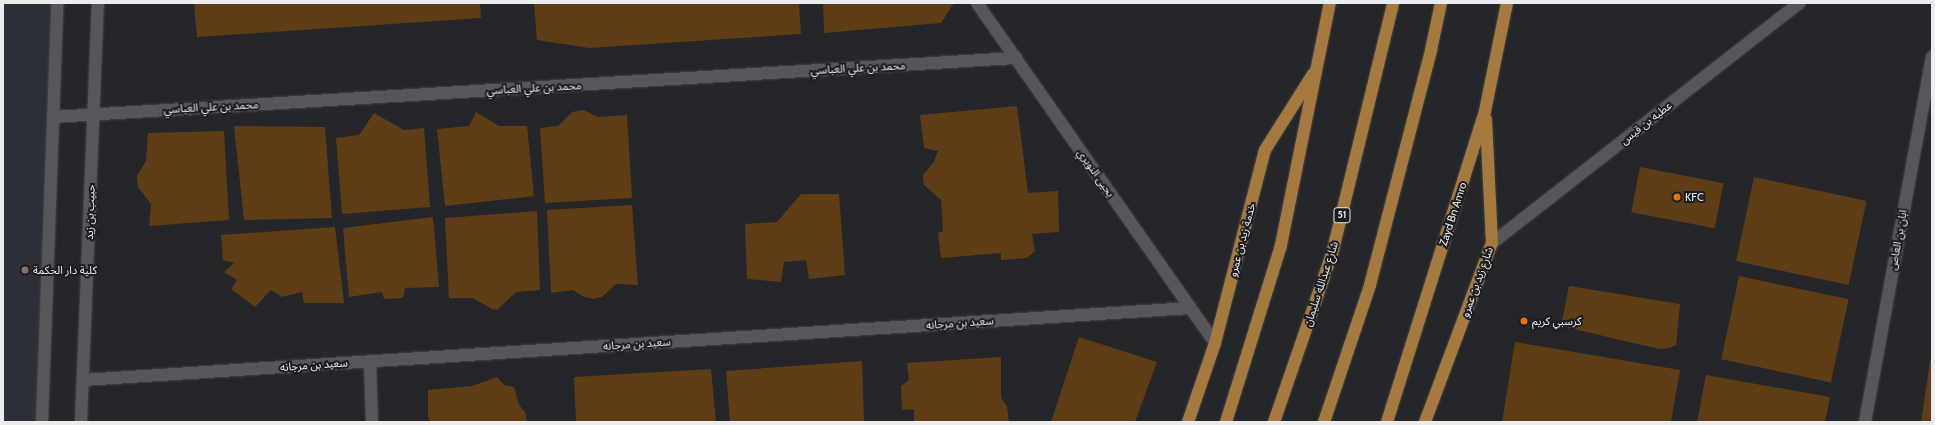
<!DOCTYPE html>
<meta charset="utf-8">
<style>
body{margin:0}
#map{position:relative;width:1935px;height:425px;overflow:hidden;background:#252629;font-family:Cabin,"Noto Sans Arabic",sans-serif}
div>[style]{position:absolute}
.built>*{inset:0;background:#2d2f38}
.building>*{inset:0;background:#5e3d16;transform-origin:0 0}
.roads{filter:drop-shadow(0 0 1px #434447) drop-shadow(0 0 1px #434447)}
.minor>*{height:12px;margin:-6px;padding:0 6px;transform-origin:6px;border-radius:6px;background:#57575b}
.major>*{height:12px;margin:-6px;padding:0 6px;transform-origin:6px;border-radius:6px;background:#a6793e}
.dots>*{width:11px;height:11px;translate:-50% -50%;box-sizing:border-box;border:2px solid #1c1d20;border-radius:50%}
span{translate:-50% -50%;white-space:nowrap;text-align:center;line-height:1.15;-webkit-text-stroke:4px #1c1d20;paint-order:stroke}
.shield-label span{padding:1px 3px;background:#1c1d20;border:1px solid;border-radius:3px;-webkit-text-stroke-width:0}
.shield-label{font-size:10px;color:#ebecee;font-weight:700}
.street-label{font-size:11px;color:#ebecee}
.poi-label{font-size:11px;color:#ebecee}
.left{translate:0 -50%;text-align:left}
.frame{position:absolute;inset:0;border:4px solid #ebecee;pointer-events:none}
</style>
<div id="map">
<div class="built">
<div style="clip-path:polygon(3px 3px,57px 3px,42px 422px,3px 422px)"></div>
</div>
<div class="building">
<div style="clip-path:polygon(194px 3px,480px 3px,481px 18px,197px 37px)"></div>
<div style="clip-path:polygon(534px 3px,799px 3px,801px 34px,589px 48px,537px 40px)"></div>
<div style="clip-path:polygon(823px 3px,954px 3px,941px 23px,824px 33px)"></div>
<div style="clip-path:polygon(1017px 106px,1028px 193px,1058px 191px,1059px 232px,1032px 234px,1035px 251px,1027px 258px,1001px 260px,1001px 253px,941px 258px,938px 233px,943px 231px,941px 200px,924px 185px,923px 175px,934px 162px,938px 151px,924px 148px,920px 115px)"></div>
<div style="clip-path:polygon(584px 110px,598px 117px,627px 115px,632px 198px,545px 203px,540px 128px,558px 126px,572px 112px)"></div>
<div style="clip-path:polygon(476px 112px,499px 126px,527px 126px,534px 196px,445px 206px,437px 129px,469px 126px)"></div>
<div style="clip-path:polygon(374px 113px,404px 130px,424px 128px,430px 207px,342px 214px,336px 138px,359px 135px)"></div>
<div style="clip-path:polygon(234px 126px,325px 127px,332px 218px,244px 220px)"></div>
<div style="clip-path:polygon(224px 131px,229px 220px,149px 226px,151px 204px,138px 187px,137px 176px,146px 161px,148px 133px)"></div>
<div style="left:1640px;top:167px;width:85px;height:46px;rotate:11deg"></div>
<div style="left:1754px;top:177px;width:115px;height:86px;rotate:12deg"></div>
<div style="clip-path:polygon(801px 194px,839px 194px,845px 275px,809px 279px,806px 260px,784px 262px,781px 282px,747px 279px,745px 224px,777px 222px)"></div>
<div style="clip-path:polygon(632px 205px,638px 285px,616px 284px,602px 297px,593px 299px,582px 296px,573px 290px,551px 293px,547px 210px)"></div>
<div style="clip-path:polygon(537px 211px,540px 290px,516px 292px,497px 310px,492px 309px,473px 298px,449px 298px,445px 218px)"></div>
<div style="clip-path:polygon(433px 217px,439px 287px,405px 288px,403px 298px,384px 299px,382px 292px,349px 297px,343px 228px)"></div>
<div style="clip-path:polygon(335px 227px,344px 303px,304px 303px,302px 292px,282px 297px,271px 290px,255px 307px,231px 289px,237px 280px,224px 272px,234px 263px,223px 260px,221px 235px)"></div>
<div style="left:1739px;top:276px;width:112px;height:85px;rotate:12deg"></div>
<div style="clip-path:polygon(1569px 286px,1680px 304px,1676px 345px,1669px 348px,1659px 349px,1561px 326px)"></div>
<div style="clip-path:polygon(1079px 337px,1157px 362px,1135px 422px,1051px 422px)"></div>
<div style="clip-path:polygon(1515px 342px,1680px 370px,1671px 422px,1502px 422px)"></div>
<div style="clip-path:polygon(1001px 357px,1001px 398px,1007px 406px,1009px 422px,914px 422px,914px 409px,902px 410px,901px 386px,909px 380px,907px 363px)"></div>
<div style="clip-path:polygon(862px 361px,864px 422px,730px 422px,726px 371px)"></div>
<div style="clip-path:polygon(1930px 361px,1932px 361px,1932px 422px,1921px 422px)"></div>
<div style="clip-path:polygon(711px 369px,716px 422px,576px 422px,574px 377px)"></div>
<div style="clip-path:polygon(1706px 375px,1830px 397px,1825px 422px,1697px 422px)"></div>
<div style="clip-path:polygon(497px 377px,504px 385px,514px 387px,519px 405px,525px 412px,527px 422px,431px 422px,428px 417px,428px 390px,472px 386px)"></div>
</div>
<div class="roads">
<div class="minor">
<div style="left:977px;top:3px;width:415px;rotate:55deg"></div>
<div style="left:53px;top:117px;width:965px;rotate:-3.51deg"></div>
<div style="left:1492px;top:243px;width:390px;rotate:-38deg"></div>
<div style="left:370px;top:362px;width:60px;rotate:88.1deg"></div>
<div style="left:83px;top:380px;width:1110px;rotate:-3.72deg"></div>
<div style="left:42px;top:422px;width:419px;rotate:-87.9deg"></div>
<div style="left:81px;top:422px;width:419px;rotate:-87.7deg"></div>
<div style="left:1865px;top:422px;width:371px;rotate:-79.6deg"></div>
</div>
<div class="major">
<div style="left:1188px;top:422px;width:83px;rotate:-71.1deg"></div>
<div style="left:1215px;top:343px;width:199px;rotate:-75.5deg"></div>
<div style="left:1265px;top:150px;width:90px;rotate:-57.7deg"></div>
<div style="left:1226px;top:422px;width:185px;rotate:-72.7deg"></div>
<div style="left:1281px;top:245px;width:247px;rotate:-78.6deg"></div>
<div style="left:1274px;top:422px;width:178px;rotate:-71deg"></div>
<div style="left:1332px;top:254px;width:258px;rotate:-76.3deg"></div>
<div style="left:1324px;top:422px;width:145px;rotate:-71.4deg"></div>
<div style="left:1370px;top:285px;width:243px;rotate:-75.4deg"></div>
<div style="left:1431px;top:50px;width:48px;rotate:-78deg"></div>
<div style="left:1387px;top:422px;width:326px;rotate:-72.5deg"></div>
<div style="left:1485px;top:111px;width:110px;rotate:-78.5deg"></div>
<div style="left:1425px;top:422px;width:191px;rotate:-69.5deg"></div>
<div style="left:1492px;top:243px;width:124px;rotate:-92.8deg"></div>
</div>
</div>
<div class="dots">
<div style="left:1677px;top:197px;background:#e8710a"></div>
<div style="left:25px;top:270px;background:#8d6e63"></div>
<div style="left:1524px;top:321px;background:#e8710a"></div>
</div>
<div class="shield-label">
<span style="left:1342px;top:215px">51</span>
</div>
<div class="street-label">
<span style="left:858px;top:68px;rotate:-3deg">محمد بن علي العباسي</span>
<span style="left:534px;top:88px;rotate:-3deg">محمد بن علي العباسي</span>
<span style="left:211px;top:107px;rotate:-3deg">محمد بن علي العباسي</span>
<span style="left:1646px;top:123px;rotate:-38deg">عطيه بن قيس</span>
<span style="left:1096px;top:173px;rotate:55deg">يحيى النويري</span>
<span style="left:90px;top:212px;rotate:-88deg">حبيب بن زيد</span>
<span style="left:1453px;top:214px;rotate:-72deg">Zayd Bn Amro</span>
<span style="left:1242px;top:240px;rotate:-75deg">خدمة زيد بن عمرو</span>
<span style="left:1898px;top:240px;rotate:-80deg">ابان بن العاص</span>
<span style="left:1477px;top:282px;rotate:-70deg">شارع زيد بن عمرو</span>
<span style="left:1321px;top:284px;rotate:-72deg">شارع عبدالله سليمان</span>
<span style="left:960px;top:323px;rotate:-4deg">سعيد بن مرجانه</span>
<span style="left:637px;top:344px;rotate:-4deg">سعيد بن مرجانه</span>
<span style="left:314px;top:365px;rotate:-4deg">سعيد بن مرجانه</span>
</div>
<div class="poi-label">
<span class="left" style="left:1685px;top:197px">KFC</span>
<span class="left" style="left:33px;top:270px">كلية دار الحكمة</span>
<span class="left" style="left:1532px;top:321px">كرسبي كريم</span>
</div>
<div class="frame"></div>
</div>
